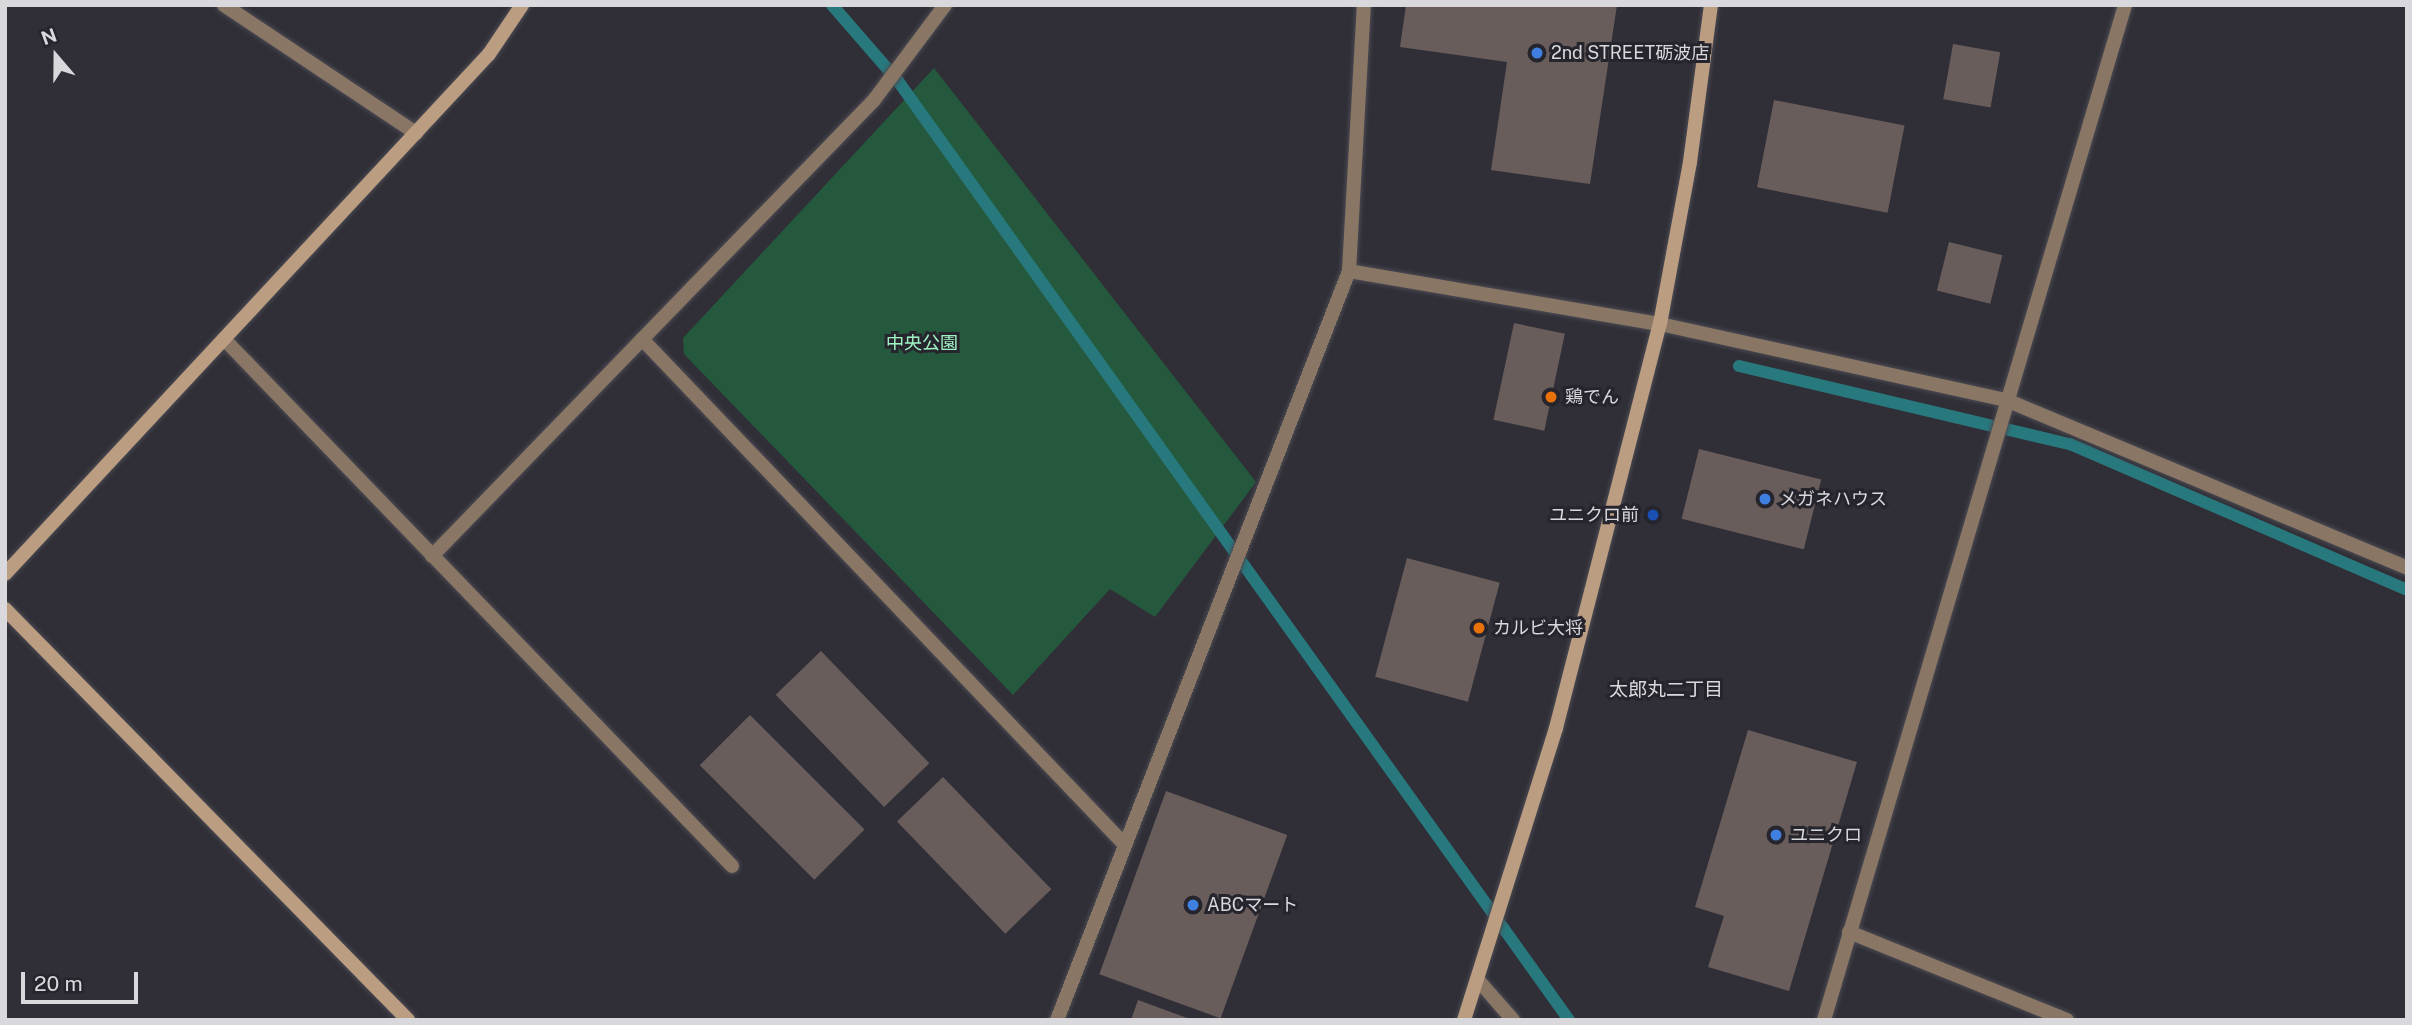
<!DOCTYPE html>
<meta charset="utf-8">
<style>
body{margin:0}
#map{position:relative;width:2412px;height:1025px;overflow:hidden;background:#302f37;font-family:"Public Sans","Noto Sans JP",sans-serif}
div>[style]{position:absolute}
.green>*{inset:0;background:#24593d}
.stream>*{height:12px;margin:-6px;padding:0 6px;transform-origin:6px;border-radius:6px;background:#28797e}
.building>*{inset:0;background:#685d5b;transform-origin:0 0}
.roads{filter:drop-shadow(0 0 2px #4b4a52) drop-shadow(0 0 2px #4b4a52)}
.street>*{height:14px;margin:-7px;padding:0 7px;transform-origin:7px;border-radius:7px;background:#897665}
.secondary>*{height:14px;margin:-7px;padding:0 7px;transform-origin:7px;border-radius:7px;background:#bb9d82}
.dots>*{width:19px;height:19px;translate:-50% -50%;box-sizing:border-box;border:4px solid #26252d;border-radius:50%}
span{translate:-50% -50%;white-space:nowrap;text-align:center;line-height:1.15;-webkit-text-stroke:6px #26252d;paint-order:stroke}
.poi-label{font-size:18px;color:#d8d8dd}
.left{translate:0 -50%;text-align:left}
.right{translate:-100% -50%;text-align:right}
.park-label{font-size:18px;color:#9ff3c2}
.neighbourhood-label{font-size:19px;color:#d8d8dd}
.frame{position:absolute;inset:0;border:7px solid #d8d8dd;pointer-events:none}
.north{position:absolute;left:21px;top:21px;width:70px;height:70px;-webkit-text-stroke:5px #26252d;paint-order:stroke;rotate:340deg;font-size:19px;font-weight:700;line-height:28px;text-align:center;color:#d8d8dd}
.north::after{content:'';display:block;margin:auto;width:24px;height:32px;background:#d8d8dd;clip-path:polygon(50% 0,100% 100%,50% 72%,0 100%)}
.scale{position:absolute;left:21px;top:972px;width:117px;height:32px;box-sizing:border-box;border:4px solid #d8d8dd;border-top:0;padding-left:9px;font-size:21px;line-height:24px;white-space:nowrap;color:#d8d8dd;-webkit-text-stroke:5px #26252d;paint-order:stroke}
</style>
<div id="map">
<div class="green">
<div style="clip-path:polygon(934px 68px,1256px 482px,1155px 617px,1110px 589px,1013px 695px,684px 354px,683px 338px)"></div>
</div>
<div class="stream">
<div style="left:832px;top:5px;width:101px;rotate:49deg"></div>
<div style="left:898px;top:81px;width:1154px;rotate:54.45deg"></div>
<div style="left:1739px;top:366px;width:340px;rotate:13.3deg"></div>
<div style="left:2070px;top:444px;width:367px;rotate:23.4deg"></div>
</div>
<div class="building">
<div style="clip-path:polygon(1406px 5px,1617px 5px,1590px 184px,1491px 170px,1507px 62px,1400px 47px)"></div>
<div style="left:1953px;top:44px;width:48px;height:56px;rotate:10deg"></div>
<div style="left:1774px;top:100px;width:133px;height:89px;rotate:11deg"></div>
<div style="left:1949px;top:242px;width:55px;height:50px;rotate:14deg"></div>
<div style="left:1514px;top:323px;width:52px;height:99px;rotate:12deg"></div>
<div style="left:1699px;top:449px;width:126px;height:72px;rotate:14deg"></div>
<div style="left:1407px;top:558px;width:96px;height:123px;rotate:15deg"></div>
<div style="left:821px;top:651px;width:156px;height:63px;rotate:46deg"></div>
<div style="left:750px;top:715px;width:162px;height:71px;rotate:45deg"></div>
<div style="clip-path:polygon(1748px 730px,1857px 762px,1789px 991px,1708px 967px,1724px 916px,1695px 907px)"></div>
<div style="left:943px;top:777px;width:156px;height:64px;rotate:46deg"></div>
<div style="left:1166px;top:791px;width:129px;height:195px;rotate:20deg"></div>
<div style="clip-path:polygon(1138px 1000px,1190px 1019px,1190px 1020px,1131px 1020px)"></div>
</div>
<div class="roads">
<div class="street">
<div style="left:224px;top:5px;width:231px;rotate:33.7deg"></div>
<div style="left:1349px;top:271px;width:315px;rotate:9.7deg"></div>
<div style="left:1660px;top:324px;width:354px;rotate:12.4deg"></div>
<div style="left:2006px;top:400px;width:435px;rotate:22.7deg"></div>
<div style="left:224px;top:339px;width:732px;rotate:46.05deg"></div>
<div style="left:642px;top:339px;width:698px;rotate:46.33deg"></div>
<div style="left:432px;top:556px;width:635px;rotate:-45.89deg"></div>
<div style="left:874px;top:100px;width:119px;rotate:-53.2deg"></div>
<div style="left:1849px;top:932px;width:235px;rotate:22deg"></div>
<div style="left:1478px;top:980px;width:53px;rotate:48.8deg"></div>
<div style="left:1057px;top:1020px;width:804px;rotate:-68.7deg"></div>
<div style="left:1349px;top:271px;width:266px;rotate:-86.8deg"></div>
<div style="left:1824px;top:1020px;width:1059px;rotate:-73.48deg"></div>
</div>
<div class="secondary">
<div style="left:5px;top:574px;width:710px;rotate:-47.05deg"></div>
<div style="left:489px;top:54px;width:59px;rotate:-56deg"></div>
<div style="left:5px;top:609px;width:576px;rotate:45.56deg"></div>
<div style="left:1464px;top:1020px;width:306px;rotate:-72.5deg"></div>
<div style="left:1556px;top:728px;width:417px;rotate:-75.6deg"></div>
<div style="left:1660px;top:324px;width:165px;rotate:-79.5deg"></div>
<div style="left:1690px;top:162px;width:158px;rotate:-82.4deg"></div>
</div>
</div>
<div class="dots">
<div style="left:1537px;top:53px;background:#3f7fe0"></div>
<div style="left:1551px;top:397px;background:#e8710a"></div>
<div style="left:1765px;top:499px;background:#3f7fe0"></div>
<div style="left:1653px;top:515px;background:#1a4fb4"></div>
<div style="left:1479px;top:628px;background:#e8710a"></div>
<div style="left:1776px;top:835px;background:#3f7fe0"></div>
<div style="left:1193px;top:905px;background:#3f7fe0"></div>
</div>
<div class="poi-label">
<span class="left" style="left:1551px;top:53px">2nd STREET砺波店</span>
<span class="left" style="left:1565px;top:397px">鶏でん</span>
<span class="left" style="left:1779px;top:499px">メガネハウス</span>
<span class="right" style="left:1639px;top:515px">ユニクロ前</span>
<span class="left" style="left:1493px;top:628px">カルビ大将</span>
<span class="left" style="left:1790px;top:835px">ユニクロ</span>
<span class="left" style="left:1207px;top:905px">ABCマート</span>
</div>
<div class="park-label">
<span style="left:922px;top:343px">中央公園</span>
</div>
<div class="neighbourhood-label">
<span style="left:1666px;top:690px">太郎丸二丁目</span>
</div>
<div class="frame"></div>
<div class="north">N</div>
<div class="scale">20 m</div>
</div>
